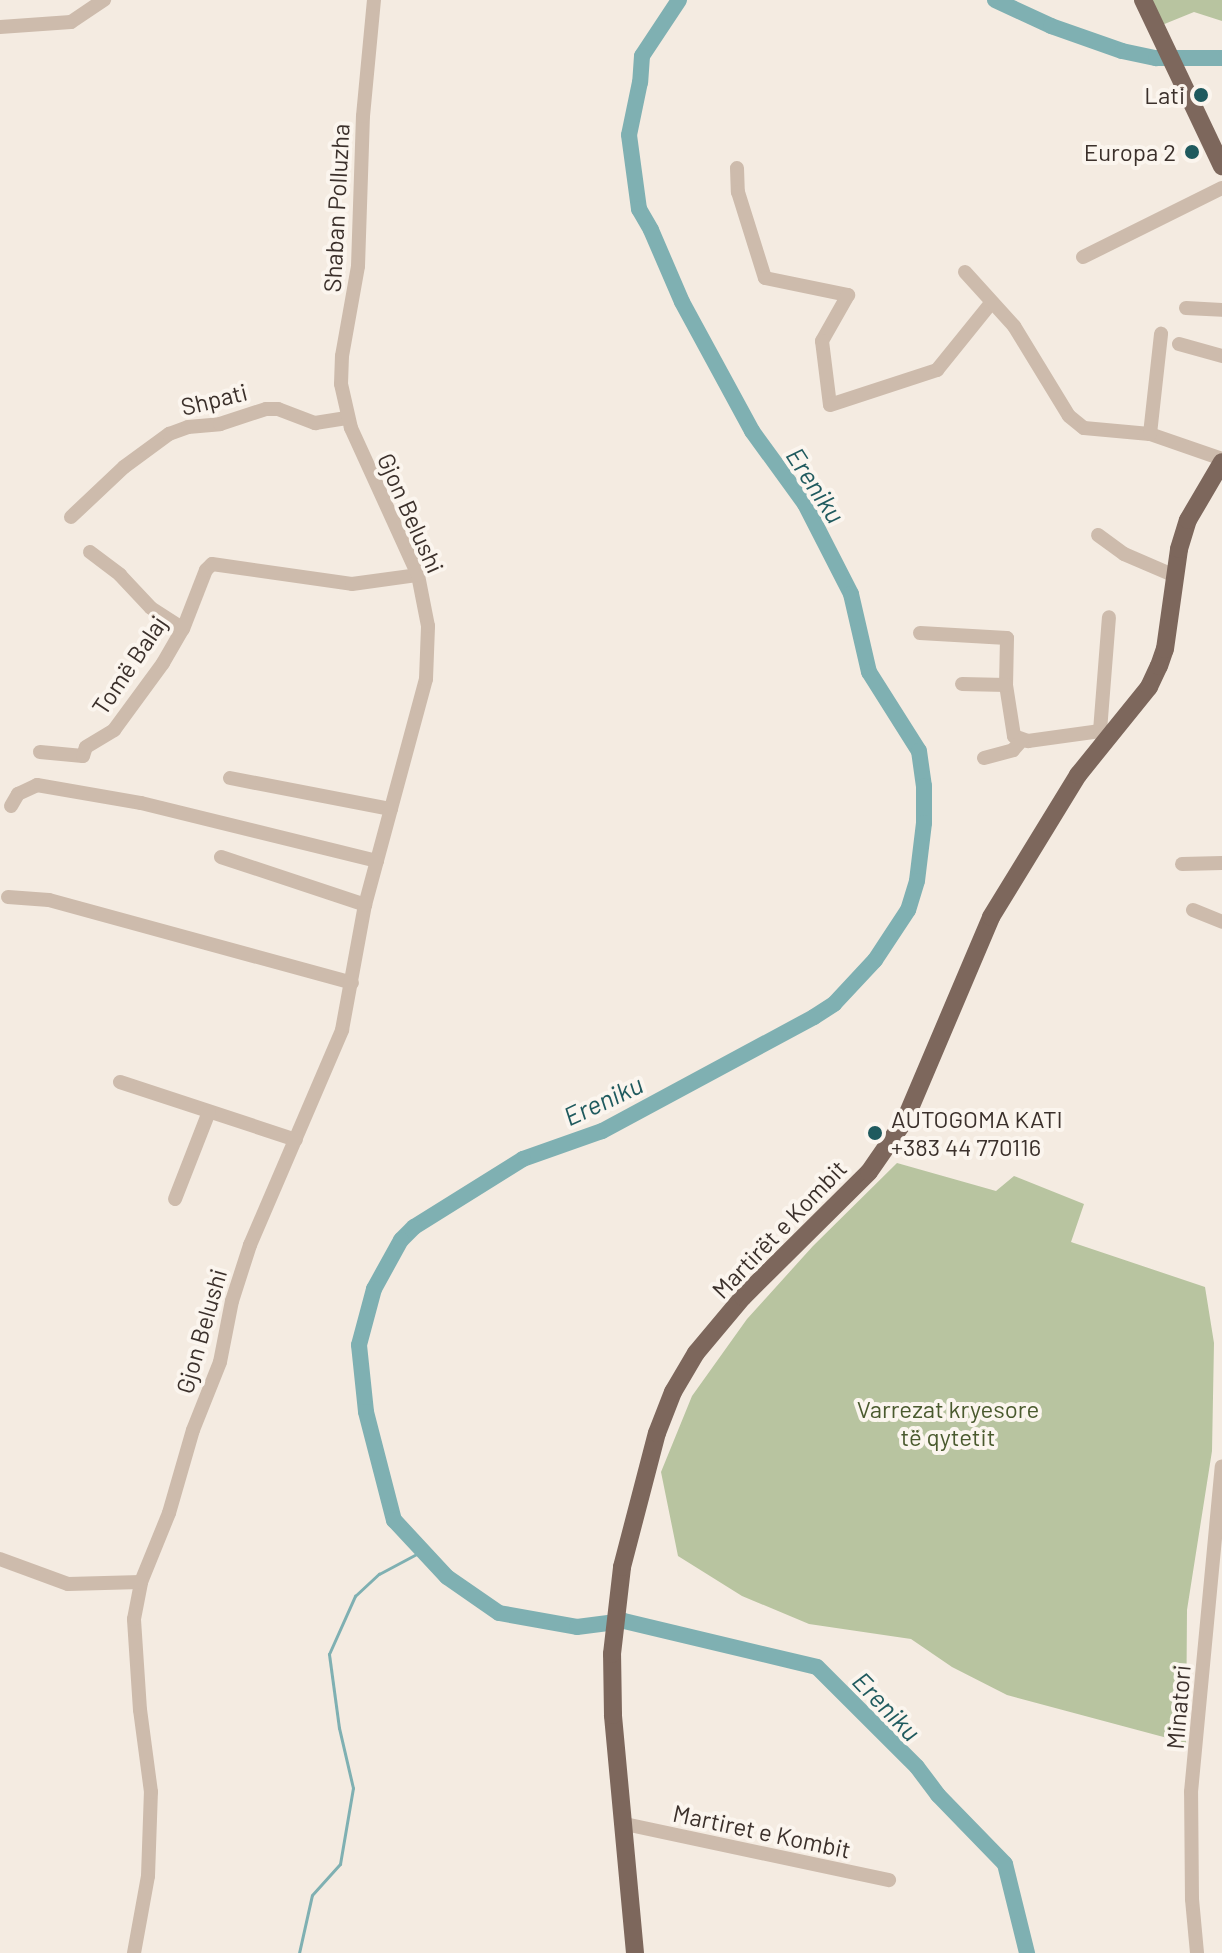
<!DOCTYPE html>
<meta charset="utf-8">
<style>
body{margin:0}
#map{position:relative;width:1222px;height:1953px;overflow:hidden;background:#f4ebe1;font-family:Barlow,sans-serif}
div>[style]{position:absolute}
.green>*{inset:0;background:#b8c4a0}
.stream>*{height:3px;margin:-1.5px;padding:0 1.5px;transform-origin:1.5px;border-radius:1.5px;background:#7fb0b2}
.river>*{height:16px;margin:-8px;padding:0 8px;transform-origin:8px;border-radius:8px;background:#7fb0b2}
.minor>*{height:14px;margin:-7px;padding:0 7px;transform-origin:7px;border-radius:7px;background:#cdbbac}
.major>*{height:18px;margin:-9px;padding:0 9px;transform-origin:9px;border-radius:9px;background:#7d675c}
.dots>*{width:22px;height:22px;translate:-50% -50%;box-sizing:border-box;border:4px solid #fbf5ee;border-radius:50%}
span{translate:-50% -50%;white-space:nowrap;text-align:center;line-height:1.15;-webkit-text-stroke:8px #fbf5ee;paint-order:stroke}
.poi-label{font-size:24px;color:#3b302b}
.right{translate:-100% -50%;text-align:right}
.left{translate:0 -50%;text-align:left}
.street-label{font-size:24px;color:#3b302b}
.park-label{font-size:24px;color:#4a5a2e}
.water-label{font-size:26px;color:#1f5a5e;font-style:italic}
</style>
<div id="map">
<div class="green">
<div style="clip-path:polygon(1151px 0,1222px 0,1222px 21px,1194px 12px,1162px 25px)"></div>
<div style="clip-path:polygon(897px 1163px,996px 1191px,1014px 1176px,1084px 1204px,1071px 1242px,1205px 1287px,1214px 1343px,1212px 1451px,1187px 1610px,1186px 1743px,1007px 1695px,952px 1667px,911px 1639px,809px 1624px,742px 1596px,678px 1556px,661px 1472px,692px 1396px,747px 1319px,813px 1246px)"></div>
</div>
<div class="stream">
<div style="left:299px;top:1953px;width:59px;rotate:-77.4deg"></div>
<div style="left:312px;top:1895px;width:42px;rotate:-47.9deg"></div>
<div style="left:340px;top:1864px;width:77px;rotate:-80.3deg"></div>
<div style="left:353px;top:1788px;width:62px;rotate:-103.1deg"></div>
<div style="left:339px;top:1728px;width:75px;rotate:-97.7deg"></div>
<div style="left:329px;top:1654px;width:64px;rotate:-65.9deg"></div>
<div style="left:355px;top:1596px;width:33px;rotate:-43deg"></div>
<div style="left:379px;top:1574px;width:51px;rotate:-28.1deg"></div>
</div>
<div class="river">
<div style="left:679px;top:0;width:67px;rotate:123.5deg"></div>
<div style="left:642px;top:56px;width:26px;rotate:94deg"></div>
<div style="left:640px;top:82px;width:54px;rotate:101.7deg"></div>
<div style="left:629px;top:135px;width:75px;rotate:82.3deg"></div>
<div style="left:639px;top:209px;width:24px;rotate:60deg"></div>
<div style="left:651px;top:230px;width:78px;rotate:66.7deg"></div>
<div style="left:682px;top:302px;width:147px;rotate:61.5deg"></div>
<div style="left:752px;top:431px;width:90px;rotate:54deg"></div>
<div style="left:805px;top:504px;width:101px;rotate:62.9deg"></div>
<div style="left:851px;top:594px;width:80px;rotate:77deg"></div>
<div style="left:869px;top:672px;width:93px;rotate:57.7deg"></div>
<div style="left:919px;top:751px;width:35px;rotate:82deg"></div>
<div style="left:924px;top:786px;width:37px;rotate:90deg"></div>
<div style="left:924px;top:823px;width:58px;rotate:96.9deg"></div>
<div style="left:917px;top:881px;width:30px;rotate:107deg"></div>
<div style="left:908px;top:910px;width:60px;rotate:123.4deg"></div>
<div style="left:875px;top:960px;width:60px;rotate:133deg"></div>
<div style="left:834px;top:1004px;width:24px;rotate:147deg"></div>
<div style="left:814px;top:1017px;width:241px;rotate:151.7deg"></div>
<div style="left:602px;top:1131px;width:84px;rotate:160.5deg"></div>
<div style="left:523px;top:1159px;width:128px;rotate:148deg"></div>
<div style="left:414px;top:1227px;width:18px;rotate:135deg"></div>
<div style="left:401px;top:1240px;width:56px;rotate:118.9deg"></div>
<div style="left:374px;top:1289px;width:58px;rotate:105deg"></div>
<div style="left:359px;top:1345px;width:67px;rotate:84deg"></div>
<div style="left:366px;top:1412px;width:112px;rotate:75.5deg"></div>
<div style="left:394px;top:1520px;width:78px;rotate:47.1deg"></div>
<div style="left:447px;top:1577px;width:63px;rotate:34.7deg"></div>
<div style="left:499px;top:1613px;width:79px;rotate:10.2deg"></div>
<div style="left:577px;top:1627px;width:47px;rotate:-7.3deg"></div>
<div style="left:624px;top:1621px;width:198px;rotate:13.4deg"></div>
<div style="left:817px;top:1667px;width:141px;rotate:45deg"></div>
<div style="left:917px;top:1767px;width:35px;rotate:53deg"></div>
<div style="left:938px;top:1795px;width:96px;rotate:45.8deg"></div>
<div style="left:1005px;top:1864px;width:92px;rotate:76.1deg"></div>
<div style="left:995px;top:0;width:62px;rotate:24.9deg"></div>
<div style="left:1051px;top:26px;width:75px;rotate:19.4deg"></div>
<div style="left:1122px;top:51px;width:35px;rotate:12deg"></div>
<div style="left:1156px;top:58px;width:66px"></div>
</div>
<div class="minor">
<div style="left:0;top:27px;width:71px;rotate:-4deg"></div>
<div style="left:71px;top:22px;width:40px;rotate:-34deg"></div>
<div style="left:737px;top:168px;width:24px;rotate:88deg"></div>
<div style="left:738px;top:192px;width:90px;rotate:72.6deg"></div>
<div style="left:765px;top:278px;width:85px;rotate:11.6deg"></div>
<div style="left:848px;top:295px;width:53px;rotate:119.5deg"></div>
<div style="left:822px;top:341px;width:64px;rotate:82.9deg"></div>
<div style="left:830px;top:405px;width:113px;rotate:-18.1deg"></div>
<div style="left:937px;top:370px;width:86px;rotate:-51.1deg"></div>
<div style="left:1083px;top:257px;width:155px;rotate:-26.4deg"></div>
<div style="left:965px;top:272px;width:73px;rotate:47.8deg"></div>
<div style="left:1014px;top:326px;width:105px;rotate:58.6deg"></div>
<div style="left:1069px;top:416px;width:19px;rotate:39deg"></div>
<div style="left:1084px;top:428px;width:66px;rotate:5.2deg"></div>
<div style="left:1150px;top:434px;width:76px;rotate:19.1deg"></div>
<div style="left:1186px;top:308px;width:36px;rotate:3deg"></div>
<div style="left:1179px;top:344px;width:45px;rotate:15.6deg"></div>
<div style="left:1150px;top:434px;width:101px;rotate:-83.7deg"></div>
<div style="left:71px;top:517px;width:73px;rotate:-43.3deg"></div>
<div style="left:124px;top:467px;width:56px;rotate:-36.3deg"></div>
<div style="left:169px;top:434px;width:20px;rotate:-20deg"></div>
<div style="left:188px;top:427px;width:32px;rotate:-5deg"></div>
<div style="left:220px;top:424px;width:48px;rotate:-18.1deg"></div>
<div style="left:266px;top:409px;width:12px"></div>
<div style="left:278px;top:409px;width:40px;rotate:21deg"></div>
<div style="left:315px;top:423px;width:32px;rotate:-9deg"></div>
<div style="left:1098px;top:535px;width:32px;rotate:36deg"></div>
<div style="left:1124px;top:554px;width:56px;rotate:23.3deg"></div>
<div style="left:90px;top:552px;width:38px;rotate:37deg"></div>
<div style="left:120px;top:575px;width:45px;rotate:46.8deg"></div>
<div style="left:151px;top:608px;width:38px;rotate:33deg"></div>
<div style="left:920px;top:633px;width:87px;rotate:3.3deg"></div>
<div style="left:1007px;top:638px;width:47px;rotate:91.2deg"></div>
<div style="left:1006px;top:685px;width:52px;rotate:81.1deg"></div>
<div style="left:1014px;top:736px;width:15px;rotate:20deg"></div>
<div style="left:1028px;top:741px;width:73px;rotate:-7.9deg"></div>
<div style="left:1100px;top:731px;width:10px;rotate:29deg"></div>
<div style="left:962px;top:684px;width:44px;rotate:1.3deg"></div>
<div style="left:1100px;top:731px;width:114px;rotate:-85.5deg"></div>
<div style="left:40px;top:752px;width:43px;rotate:5.3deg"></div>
<div style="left:83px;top:756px;width:9px;rotate:-72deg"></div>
<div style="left:86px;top:747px;width:33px;rotate:-31deg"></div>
<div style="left:114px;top:730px;width:83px;rotate:-53.8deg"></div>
<div style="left:163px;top:663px;width:39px;rotate:-60deg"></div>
<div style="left:183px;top:629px;width:63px;rotate:-68.7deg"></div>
<div style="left:206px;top:570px;width:8px;rotate:-45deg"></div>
<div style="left:212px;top:564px;width:141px;rotate:8.1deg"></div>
<div style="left:352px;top:584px;width:67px;rotate:-7.8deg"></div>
<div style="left:984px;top:758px;width:30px;rotate:-15deg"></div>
<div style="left:1013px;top:750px;width:13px;rotate:-48deg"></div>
<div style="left:230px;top:778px;width:164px;rotate:10.9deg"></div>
<div style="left:11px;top:806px;width:14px;rotate:-60deg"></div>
<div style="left:18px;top:794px;width:21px;rotate:-25deg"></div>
<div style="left:37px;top:785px;width:106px;rotate:9.8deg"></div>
<div style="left:141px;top:803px;width:243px;rotate:13.8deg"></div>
<div style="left:221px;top:857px;width:152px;rotate:18.4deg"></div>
<div style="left:1182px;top:864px;width:40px;rotate:-1.4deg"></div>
<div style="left:8px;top:897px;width:41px;rotate:4.2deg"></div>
<div style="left:49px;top:900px;width:314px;rotate:15.3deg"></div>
<div style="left:1193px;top:910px;width:31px;rotate:22deg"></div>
<div style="left:120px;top:1082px;width:185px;rotate:18.2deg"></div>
<div style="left:175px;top:1199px;width:93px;rotate:-68.7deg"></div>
<div style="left:0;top:1559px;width:72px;rotate:20.2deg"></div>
<div style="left:68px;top:1584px;width:73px;rotate:-1.6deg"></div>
<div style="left:625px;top:1824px;width:270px;rotate:12deg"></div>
<div style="left:134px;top:1953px;width:78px;rotate:-79.7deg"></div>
<div style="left:148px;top:1876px;width:84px;rotate:-88deg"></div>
<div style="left:151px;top:1792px;width:83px;rotate:-97.6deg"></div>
<div style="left:140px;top:1710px;width:91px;rotate:-93.8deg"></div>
<div style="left:134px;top:1619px;width:38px;rotate:-79deg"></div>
<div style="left:141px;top:1582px;width:74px;rotate:-67.9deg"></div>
<div style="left:169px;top:1513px;width:86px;rotate:-73.9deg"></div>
<div style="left:193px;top:1430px;width:73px;rotate:-68.3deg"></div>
<div style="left:220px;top:1362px;width:62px;rotate:-78.9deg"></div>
<div style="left:232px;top:1301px;width:59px;rotate:-72.2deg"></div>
<div style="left:250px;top:1245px;width:234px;rotate:-66.8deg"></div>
<div style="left:342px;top:1030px;width:127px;rotate:-79.6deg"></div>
<div style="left:365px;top:905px;width:234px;rotate:-74.9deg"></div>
<div style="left:426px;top:679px;width:53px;rotate:-87.8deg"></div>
<div style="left:428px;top:626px;width:52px;rotate:-101.1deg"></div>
<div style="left:418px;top:575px;width:162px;rotate:-114.5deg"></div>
<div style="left:351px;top:428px;width:45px;rotate:-102.8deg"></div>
<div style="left:341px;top:384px;width:28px;rotate:-88deg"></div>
<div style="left:342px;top:356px;width:91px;rotate:-79.9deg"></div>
<div style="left:358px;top:266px;width:150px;rotate:-88.1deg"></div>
<div style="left:363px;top:116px;width:117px;rotate:-84.6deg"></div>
<div style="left:1197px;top:1953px;width:54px;rotate:-95.3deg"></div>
<div style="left:1192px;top:1899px;width:107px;rotate:-90.5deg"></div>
<div style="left:1191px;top:1792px;width:327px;rotate:-84.6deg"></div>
</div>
<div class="major">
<div style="left:1143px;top:0;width:184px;rotate:64.6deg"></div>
<div style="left:635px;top:1953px;width:239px;rotate:-95.3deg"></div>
<div style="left:613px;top:1715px;width:61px;rotate:-90.9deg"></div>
<div style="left:612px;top:1654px;width:88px;rotate:-83.4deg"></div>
<div style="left:622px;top:1567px;width:138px;rotate:-75.4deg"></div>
<div style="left:657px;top:1433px;width:44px;rotate:-68.7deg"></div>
<div style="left:673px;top:1392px;width:45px;rotate:-59.5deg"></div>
<div style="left:696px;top:1353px;width:73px;rotate:-50deg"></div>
<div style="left:743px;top:1297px;width:177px;rotate:-44.8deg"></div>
<div style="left:869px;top:1172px;width:63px;rotate:-55.3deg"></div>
<div style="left:905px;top:1120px;width:220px;rotate:-67deg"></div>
<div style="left:991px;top:917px;width:167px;rotate:-58.5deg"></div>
<div style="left:1078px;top:775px;width:113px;rotate:-51.1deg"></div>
<div style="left:1149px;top:687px;width:23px;rotate:-65deg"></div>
<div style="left:1159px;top:666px;width:18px;rotate:-71deg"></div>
<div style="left:1165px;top:649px;width:101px;rotate:-82deg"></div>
<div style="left:1179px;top:549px;width:30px;rotate:-73deg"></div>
<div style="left:1188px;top:520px;width:67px;rotate:-59.6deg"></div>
</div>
<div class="dots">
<div style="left:1201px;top:95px;background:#1f5a5e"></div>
<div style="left:1192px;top:152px;background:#1f5a5e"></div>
<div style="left:875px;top:1133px;background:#1f5a5e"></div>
</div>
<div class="poi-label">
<span class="right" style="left:1185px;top:95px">Lati</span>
<span class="right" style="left:1176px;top:152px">Europa 2</span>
<span class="left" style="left:891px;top:1133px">AUTOGOMA KATI<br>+383 44 770116</span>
</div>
<div class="street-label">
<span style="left:336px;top:208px;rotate:-87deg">Shaban Polluzha</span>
<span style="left:214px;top:399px;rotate:-14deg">Shpati</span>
<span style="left:411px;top:513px;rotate:66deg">Gjon Belushi</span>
<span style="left:129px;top:665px;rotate:-56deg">Tomë Balaj</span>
<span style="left:779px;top:1229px;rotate:-46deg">Martirët e Kombit</span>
<span style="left:201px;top:1331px;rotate:-74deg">Gjon Belushi</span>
<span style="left:1178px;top:1707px;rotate:-85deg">Minatori</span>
<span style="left:762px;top:1831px;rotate:12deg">Martiret e Kombit</span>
</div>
<div class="park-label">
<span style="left:948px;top:1423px">Varrezat kryesore<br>të qytetit</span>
</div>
<div class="water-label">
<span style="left:816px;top:485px;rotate:57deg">Ereniku</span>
<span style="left:603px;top:1100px;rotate:-25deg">Ereniku</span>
<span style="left:887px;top:1706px;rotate:46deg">Ereniku</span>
</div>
</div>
